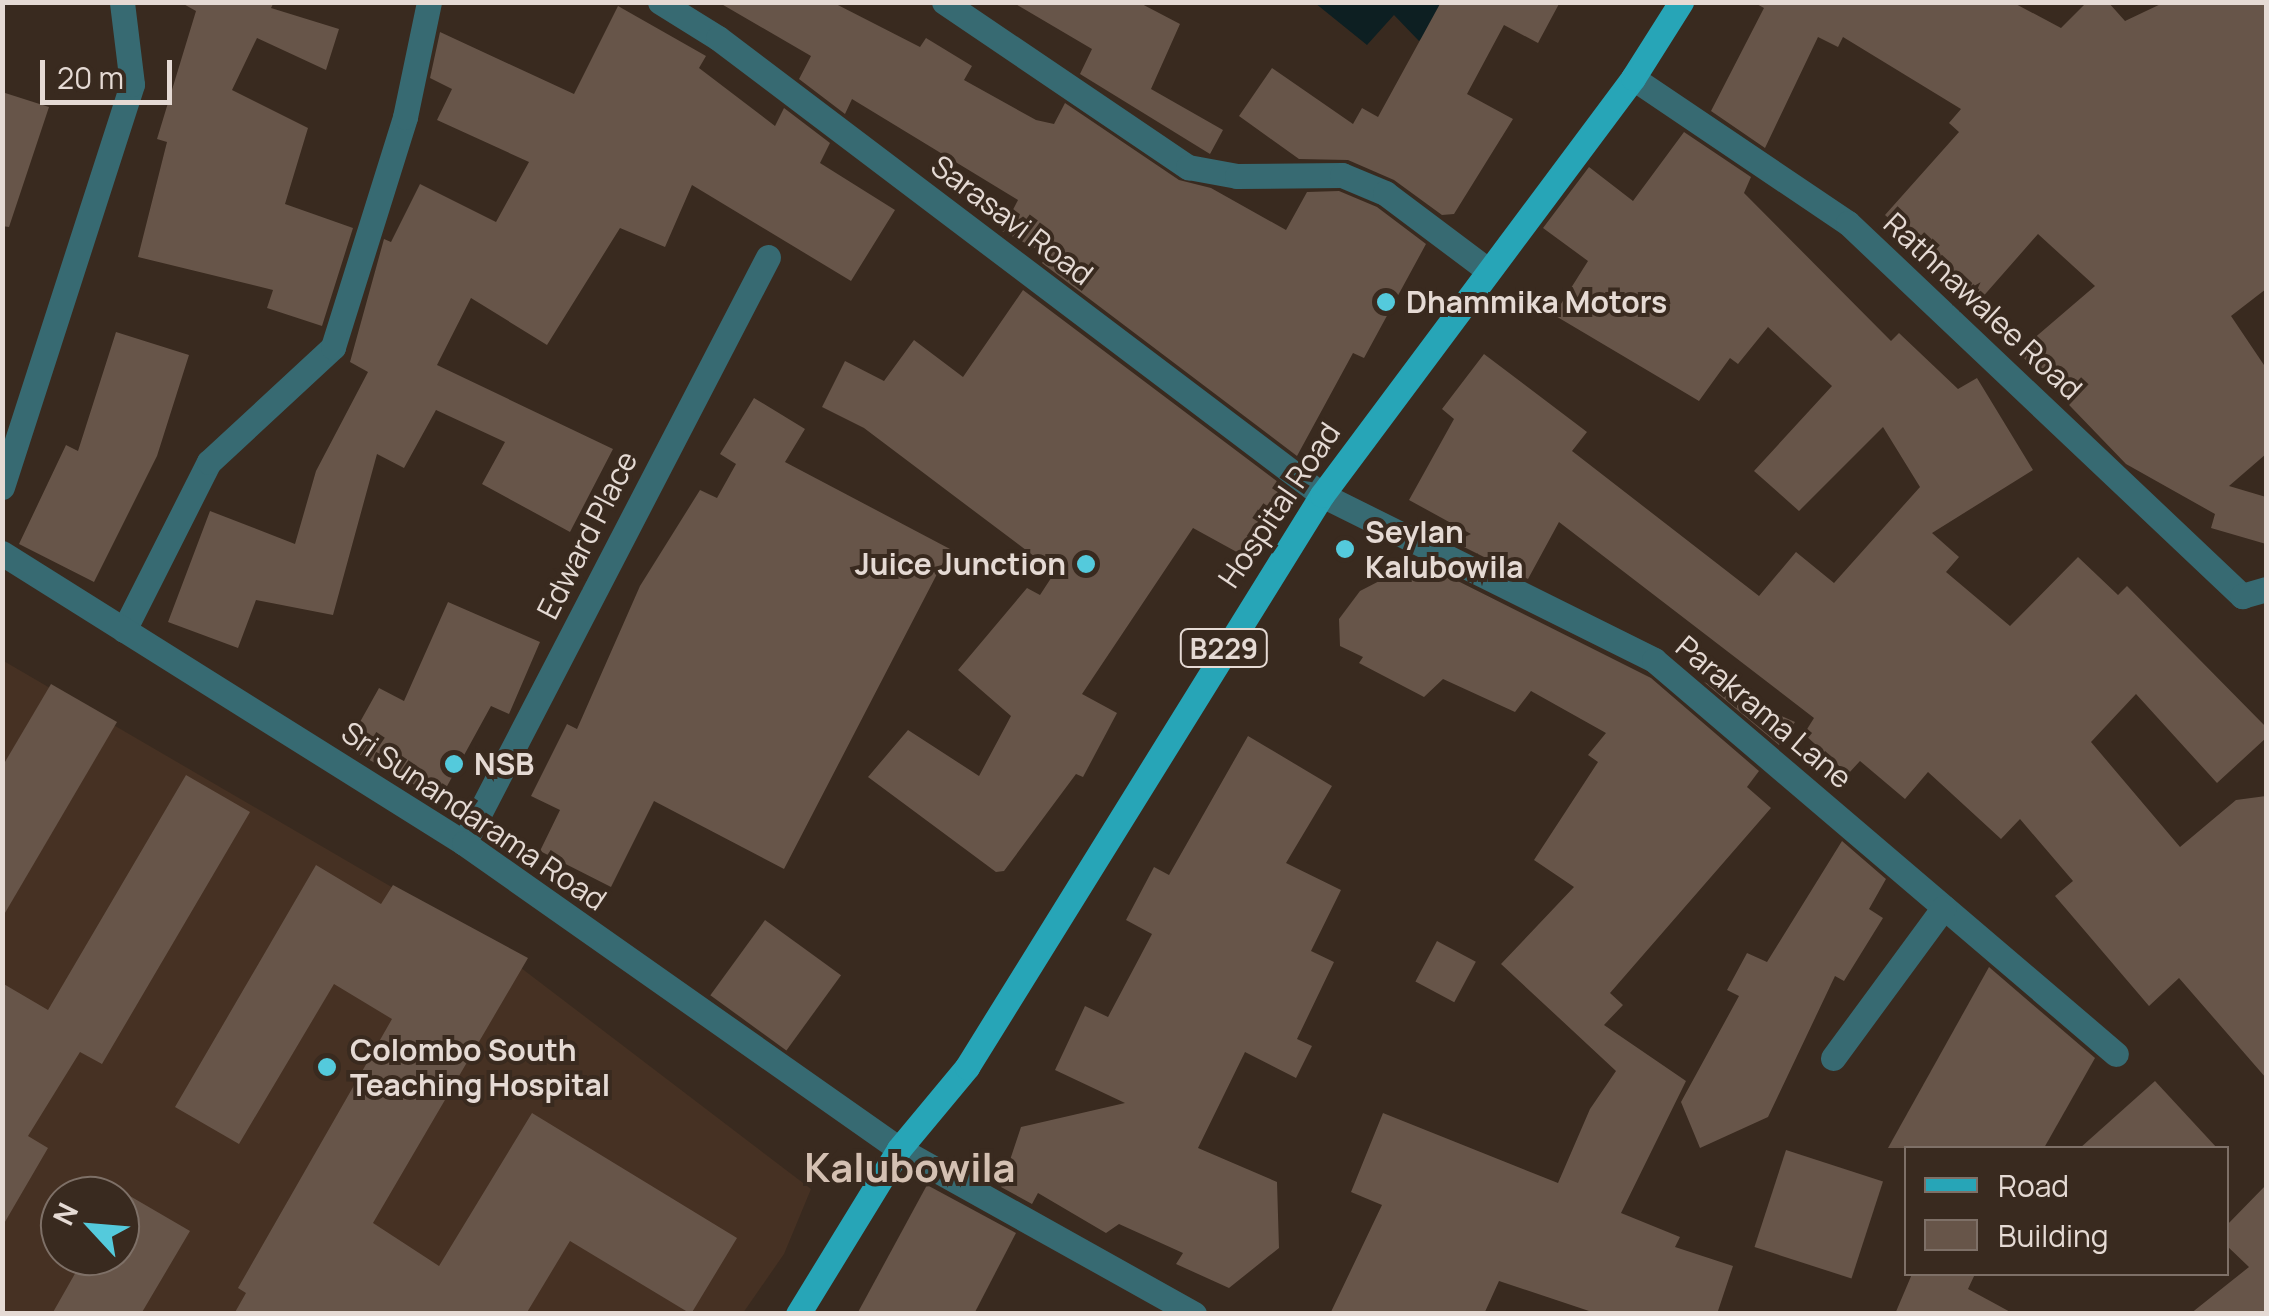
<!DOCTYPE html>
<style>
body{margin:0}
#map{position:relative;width:2269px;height:1316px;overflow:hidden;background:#392a1f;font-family:Manrope,sans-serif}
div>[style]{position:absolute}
.built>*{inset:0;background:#463123}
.water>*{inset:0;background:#0d1f22}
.building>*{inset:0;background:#675549;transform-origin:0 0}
.minor>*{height:25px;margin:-12.5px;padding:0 12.5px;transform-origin:12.5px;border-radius:12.5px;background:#376a72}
.tertiary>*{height:25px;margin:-12.5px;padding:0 12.5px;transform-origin:12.5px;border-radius:12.5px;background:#376a72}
.primary>*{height:25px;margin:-12.5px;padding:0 12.5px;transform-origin:12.5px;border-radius:12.5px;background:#27a5b7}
.dots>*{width:28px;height:28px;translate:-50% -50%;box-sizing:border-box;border:5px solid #392a1f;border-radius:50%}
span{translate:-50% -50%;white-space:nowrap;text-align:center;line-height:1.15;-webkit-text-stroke:8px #392a1f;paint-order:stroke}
.shield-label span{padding:2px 8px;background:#392a1f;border:2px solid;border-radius:8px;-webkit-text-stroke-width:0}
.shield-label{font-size:28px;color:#e5dad4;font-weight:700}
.street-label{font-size:30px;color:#e5dad4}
.poi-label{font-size:30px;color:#e5dad4;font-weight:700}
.left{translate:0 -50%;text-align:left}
.right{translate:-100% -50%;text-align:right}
.district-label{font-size:40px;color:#d4c0b2;font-weight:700}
.frame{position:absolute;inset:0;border:5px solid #e5dad4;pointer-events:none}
.legend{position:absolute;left:1904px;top:1146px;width:325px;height:130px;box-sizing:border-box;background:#392a1f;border:2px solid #7e7067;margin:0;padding:12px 18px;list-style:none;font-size:30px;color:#e5dad4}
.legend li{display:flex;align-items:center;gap:20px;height:50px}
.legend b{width:50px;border:2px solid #7e7067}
.north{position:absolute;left:40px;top:1176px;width:100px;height:100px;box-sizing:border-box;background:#392a1f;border:2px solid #7e7067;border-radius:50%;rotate:296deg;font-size:28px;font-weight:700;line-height:40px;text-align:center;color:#e5dad4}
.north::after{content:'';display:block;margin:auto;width:35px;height:45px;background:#54cadc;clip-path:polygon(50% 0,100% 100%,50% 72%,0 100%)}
.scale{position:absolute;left:40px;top:60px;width:132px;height:45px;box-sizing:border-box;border:5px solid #e5dad4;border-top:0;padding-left:12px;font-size:30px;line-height:35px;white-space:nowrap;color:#e5dad4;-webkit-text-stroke:8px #392a1f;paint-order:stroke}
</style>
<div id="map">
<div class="built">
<div style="clip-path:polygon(evenodd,2px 660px,491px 945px,811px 1189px,784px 1254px,743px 1313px,3px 1313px,2px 660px,60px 1196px,120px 1196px,120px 1256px,60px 1256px,60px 1196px)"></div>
</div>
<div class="water">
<div style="clip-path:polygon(1315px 3px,1461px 3px,1419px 41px,1394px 15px,1367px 45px)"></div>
</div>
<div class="building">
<div style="clip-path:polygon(180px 2px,274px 2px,271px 8px,339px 29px,326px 70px,257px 38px,232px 90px,308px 128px,285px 204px,353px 228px,322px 326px,267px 308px,273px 290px,138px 257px,167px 142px,157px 139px,196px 11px)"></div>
<div style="clip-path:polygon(718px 2px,832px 2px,920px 47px,926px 38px,972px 66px,964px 80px,1036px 120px,1054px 124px,1065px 103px,1179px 180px,1211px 188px,1286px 230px,1307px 192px,1339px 191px,1377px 207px,1426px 244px,1364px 358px,1353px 353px,1297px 456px,1042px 263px,1048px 255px,1002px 231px,1018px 200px,852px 99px,845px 114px,799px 79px,811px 56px)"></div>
<div style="clip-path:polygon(1012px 2px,1138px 2px,1180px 24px,1151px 89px,1223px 130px,1210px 154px,1080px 74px,1092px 49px)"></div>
<div style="clip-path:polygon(1441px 2px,1560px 2px,1538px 43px,1504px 25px,1467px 94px,1513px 119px,1454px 214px,1442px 215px,1394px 180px,1348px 160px,1299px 159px,1239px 116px,1272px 68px,1353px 124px,1362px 108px,1378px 117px)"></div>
<div style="clip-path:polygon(1753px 2px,2012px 2px,2061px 28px,2087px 2px,2108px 2px,2125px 21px,2165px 2px,2266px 2px,2266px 289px,2231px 316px,2266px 368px,2266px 454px,2229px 486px,2266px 497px,2266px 544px,2211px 528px,2215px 514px,2126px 464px,2018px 352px,2095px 286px,2038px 234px,1980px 300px,1885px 215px,1959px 132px,1949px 123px,1961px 109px,1843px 37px,1838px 47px,1818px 37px,1765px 148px,1711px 111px,1764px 8px)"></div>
<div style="clip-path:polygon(618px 6px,706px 56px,699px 68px,775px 126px,784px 108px,830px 143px,820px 163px,895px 210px,851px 281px,692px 185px,665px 247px,620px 228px,547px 345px,471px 298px,437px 365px,613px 449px,570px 532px,482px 484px,505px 442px,436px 410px,404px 468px,377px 454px,333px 615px,256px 600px,238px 648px,168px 622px,210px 511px,295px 544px,316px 471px,368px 372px,350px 362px,384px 239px,391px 242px,420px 184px,496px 222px,529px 162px,437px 120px,452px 89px,430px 78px,440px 32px,574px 94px)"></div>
<div style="clip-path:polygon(2px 92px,49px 107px,9px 227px,2px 226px)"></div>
<div style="clip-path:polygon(1684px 132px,1751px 177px,1744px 193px,1891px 341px,1899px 333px,1958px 389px,1977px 378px,2033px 470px,1932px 533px,1959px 557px,1946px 572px,2010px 626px,2078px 557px,2118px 595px,2127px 586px,2266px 727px,2266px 738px,2217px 783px,2136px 694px,2091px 742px,2180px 847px,2236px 800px,2266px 796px,2266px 1078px,2179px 978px,2149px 1006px,2055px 896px,2073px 881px,2020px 819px,2001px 839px,1928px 772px,1905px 799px,1860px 761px,1848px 774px,1804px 734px,1814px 718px,1559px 522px,1528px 579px,1454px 542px,1471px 534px,1409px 500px,1454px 419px,1442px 409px,1484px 354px,1587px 432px,1572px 451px,1759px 596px,1796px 552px,1834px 583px,1920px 487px,1883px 427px,1799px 511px,1754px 471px,1832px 386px,1768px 327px,1738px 364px,1730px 358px,1699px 401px,1554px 315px,1588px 261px,1543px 228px,1589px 167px,1633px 201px)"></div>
<div style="clip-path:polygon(1023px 290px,1282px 485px,1244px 556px,1193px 528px,1082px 694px,1117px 713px,1083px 777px,1076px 774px,1004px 871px,996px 872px,868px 777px,908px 730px,979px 776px,1011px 716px,958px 670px,1027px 588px,1040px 595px,1055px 572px,864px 428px,822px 407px,845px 361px,884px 381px,914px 340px,963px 377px)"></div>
<div style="clip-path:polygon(116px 332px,189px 355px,157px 456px,94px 582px,19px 544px,66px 445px,78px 451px)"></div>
<div style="clip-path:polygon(754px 398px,805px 429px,785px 462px,950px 549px,784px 869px,654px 801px,611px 887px,540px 851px,560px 810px,531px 796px,567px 724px,577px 729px,640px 586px,700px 490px,717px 498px,736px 464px,720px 454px)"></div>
<div style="clip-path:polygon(1418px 561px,1651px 678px,1759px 771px,1747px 787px,1771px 808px,1610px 993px,1623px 1005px,1604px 1025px,1686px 1081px,1621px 1213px,1680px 1237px,1675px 1247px,1733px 1266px,1717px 1314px,1598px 1314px,1499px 1281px,1484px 1314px,1330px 1314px,1382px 1205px,1351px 1192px,1383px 1113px,1558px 1183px,1590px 1109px,1616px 1071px,1501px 964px,1574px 887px,1534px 860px,1598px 762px,1588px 755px,1606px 733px,1531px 691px,1515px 712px,1443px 679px,1424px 697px,1359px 663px,1363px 657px,1340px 646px,1339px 619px,1360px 591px)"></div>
<div style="clip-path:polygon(448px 602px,540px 642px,509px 714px,491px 706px,440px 799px,346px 747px,379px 688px,404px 701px)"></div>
<div style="clip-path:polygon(1704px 682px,1795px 722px,1779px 745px)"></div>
<div style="clip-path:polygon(51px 684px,117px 722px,2px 918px,2px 767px)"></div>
<div style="clip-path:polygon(1248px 736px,1332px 786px,1286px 863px,1341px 890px,1311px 951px,1334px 962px,1297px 1039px,1312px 1046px,1296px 1078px,1245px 1052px,1198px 1148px,1277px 1182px,1279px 1248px,1229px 1288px,1176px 1264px,1183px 1253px,1119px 1224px,1106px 1233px,1038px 1193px,1032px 1204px,1001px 1187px,1021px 1127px,1125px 1103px,1055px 1070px,1085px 1006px,1108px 1017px,1152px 934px,1126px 920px,1154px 867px,1169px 875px)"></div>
<div style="clip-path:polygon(186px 775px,250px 812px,102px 1064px,80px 1052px,28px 1136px,48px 1148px,2px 1227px,2px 983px,48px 1010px)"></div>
<div style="clip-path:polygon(1842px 841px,1886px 879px,1869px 909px,1883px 918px,1844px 981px,1835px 976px,1768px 1117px,1700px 1148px,1681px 1102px,1739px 996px,1727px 990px,1747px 953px,1767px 962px)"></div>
<div style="clip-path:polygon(316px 865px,381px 904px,393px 885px,528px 958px,373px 1223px,439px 1266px,532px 1113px,737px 1238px,691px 1314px,570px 1241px,526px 1314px,234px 1314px,246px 1293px,238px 1288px,392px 1019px,334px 984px,239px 1144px,175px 1107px)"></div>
<div style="left:765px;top:920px;width:94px;height:93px;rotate:36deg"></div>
<div style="left:1437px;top:941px;width:44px;height:46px;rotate:28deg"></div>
<div style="clip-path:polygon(1989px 967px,2095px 1058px,2044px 1148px,1888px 1148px)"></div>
<div style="clip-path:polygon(2155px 1081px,2217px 1148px,2080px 1148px)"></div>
<div style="left:1786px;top:1150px;width:102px;height:102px;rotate:18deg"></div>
<div style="clip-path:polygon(927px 1185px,1016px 1233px,974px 1314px,857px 1314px)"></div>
<div style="clip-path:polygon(2266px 1185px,2266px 1314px,2190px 1314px,2249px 1267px,2226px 1245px,2226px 1226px)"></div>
<div style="clip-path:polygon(123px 1192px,190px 1231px,141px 1314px,52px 1314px,85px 1256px,120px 1256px)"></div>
<div style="clip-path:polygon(1912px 1274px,1975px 1274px,1968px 1289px,2014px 1314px,1895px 1314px)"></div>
</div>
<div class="minor">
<div style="left:660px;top:2px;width:68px;rotate:31.8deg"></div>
<div style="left:718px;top:38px;width:757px;rotate:37.11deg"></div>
<div style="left:1322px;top:495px;width:371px;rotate:26.4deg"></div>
<div style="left:1654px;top:660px;width:607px;rotate:40.46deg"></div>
<div style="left:944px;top:2px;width:295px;rotate:34.1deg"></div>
<div style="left:1188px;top:167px;width:50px;rotate:10.4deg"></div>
<div style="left:1237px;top:176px;width:105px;rotate:-0.5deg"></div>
<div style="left:1342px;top:175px;width:47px;rotate:22.7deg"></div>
<div style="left:1385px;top:193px;width:125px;rotate:36.9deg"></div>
<div style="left:1633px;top:78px;width:259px;rotate:34deg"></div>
<div style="left:1848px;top:223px;width:543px;rotate:43.43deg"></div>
<div style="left:2242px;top:596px;width:25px;rotate:-16deg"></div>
<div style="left:2px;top:487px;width:423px;rotate:-72.1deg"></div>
<div style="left:132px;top:84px;width:83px;rotate:-97deg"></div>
<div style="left:124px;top:630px;width:188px;rotate:-63.2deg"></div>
<div style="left:209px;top:462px;width:169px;rotate:-42.8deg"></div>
<div style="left:333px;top:347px;width:241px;rotate:-72.6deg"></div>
<div style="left:405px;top:117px;width:117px;rotate:-78.2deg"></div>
<div style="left:464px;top:843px;width:660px;rotate:-62.58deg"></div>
<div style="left:1833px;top:1058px;width:187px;rotate:-53.7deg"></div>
</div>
<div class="tertiary">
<div style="left:2px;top:553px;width:545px;rotate:32.12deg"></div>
<div style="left:464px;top:843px;width:532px;rotate:35.12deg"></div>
<div style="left:899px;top:1149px;width:338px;rotate:29.2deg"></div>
</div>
<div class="primary">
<div style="left:798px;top:1314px;width:193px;rotate:-58.5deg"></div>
<div style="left:899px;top:1149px;width:107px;rotate:-50.3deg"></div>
<div style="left:967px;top:1067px;width:673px;rotate:-58.18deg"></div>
<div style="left:1322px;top:495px;width:520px;rotate:-53.28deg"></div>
<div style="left:1633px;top:78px;width:90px;rotate:-57.7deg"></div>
</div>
<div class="dots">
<div style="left:1386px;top:302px;background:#54cadc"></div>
<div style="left:1345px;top:549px;background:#54cadc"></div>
<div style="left:1086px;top:564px;background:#54cadc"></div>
<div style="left:454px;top:764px;background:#54cadc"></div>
<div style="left:327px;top:1067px;background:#54cadc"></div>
</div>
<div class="shield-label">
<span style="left:1224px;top:648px">B229</span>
</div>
<div class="street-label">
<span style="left:1012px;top:220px;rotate:37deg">Sarasavi Road</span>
<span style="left:1983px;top:306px;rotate:43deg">Rathnawalee Road</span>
<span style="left:1279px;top:505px;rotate:-56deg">Hospital Road</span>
<span style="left:587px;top:535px;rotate:-63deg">Edward Place</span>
<span style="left:1764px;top:712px;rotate:40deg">Parakrama Lane</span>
<span style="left:474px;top:816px;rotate:34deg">Sri Sunandarama Road</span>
</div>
<div class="poi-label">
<span class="left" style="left:1406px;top:302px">Dhammika Motors</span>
<span class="left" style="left:1365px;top:549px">Seylan<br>Kalubowila</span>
<span class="right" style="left:1066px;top:564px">Juice Junction</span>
<span class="left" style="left:474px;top:764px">NSB</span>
<span class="left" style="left:350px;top:1067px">Colombo South<br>Teaching Hospital</span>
</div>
<div class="district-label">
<span style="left:910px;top:1167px">Kalubowila</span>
</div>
<div class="frame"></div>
<ul class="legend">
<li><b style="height:12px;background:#27a5b7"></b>Road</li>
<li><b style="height:28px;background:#675549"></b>Building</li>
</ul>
<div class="north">N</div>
<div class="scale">20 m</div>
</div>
